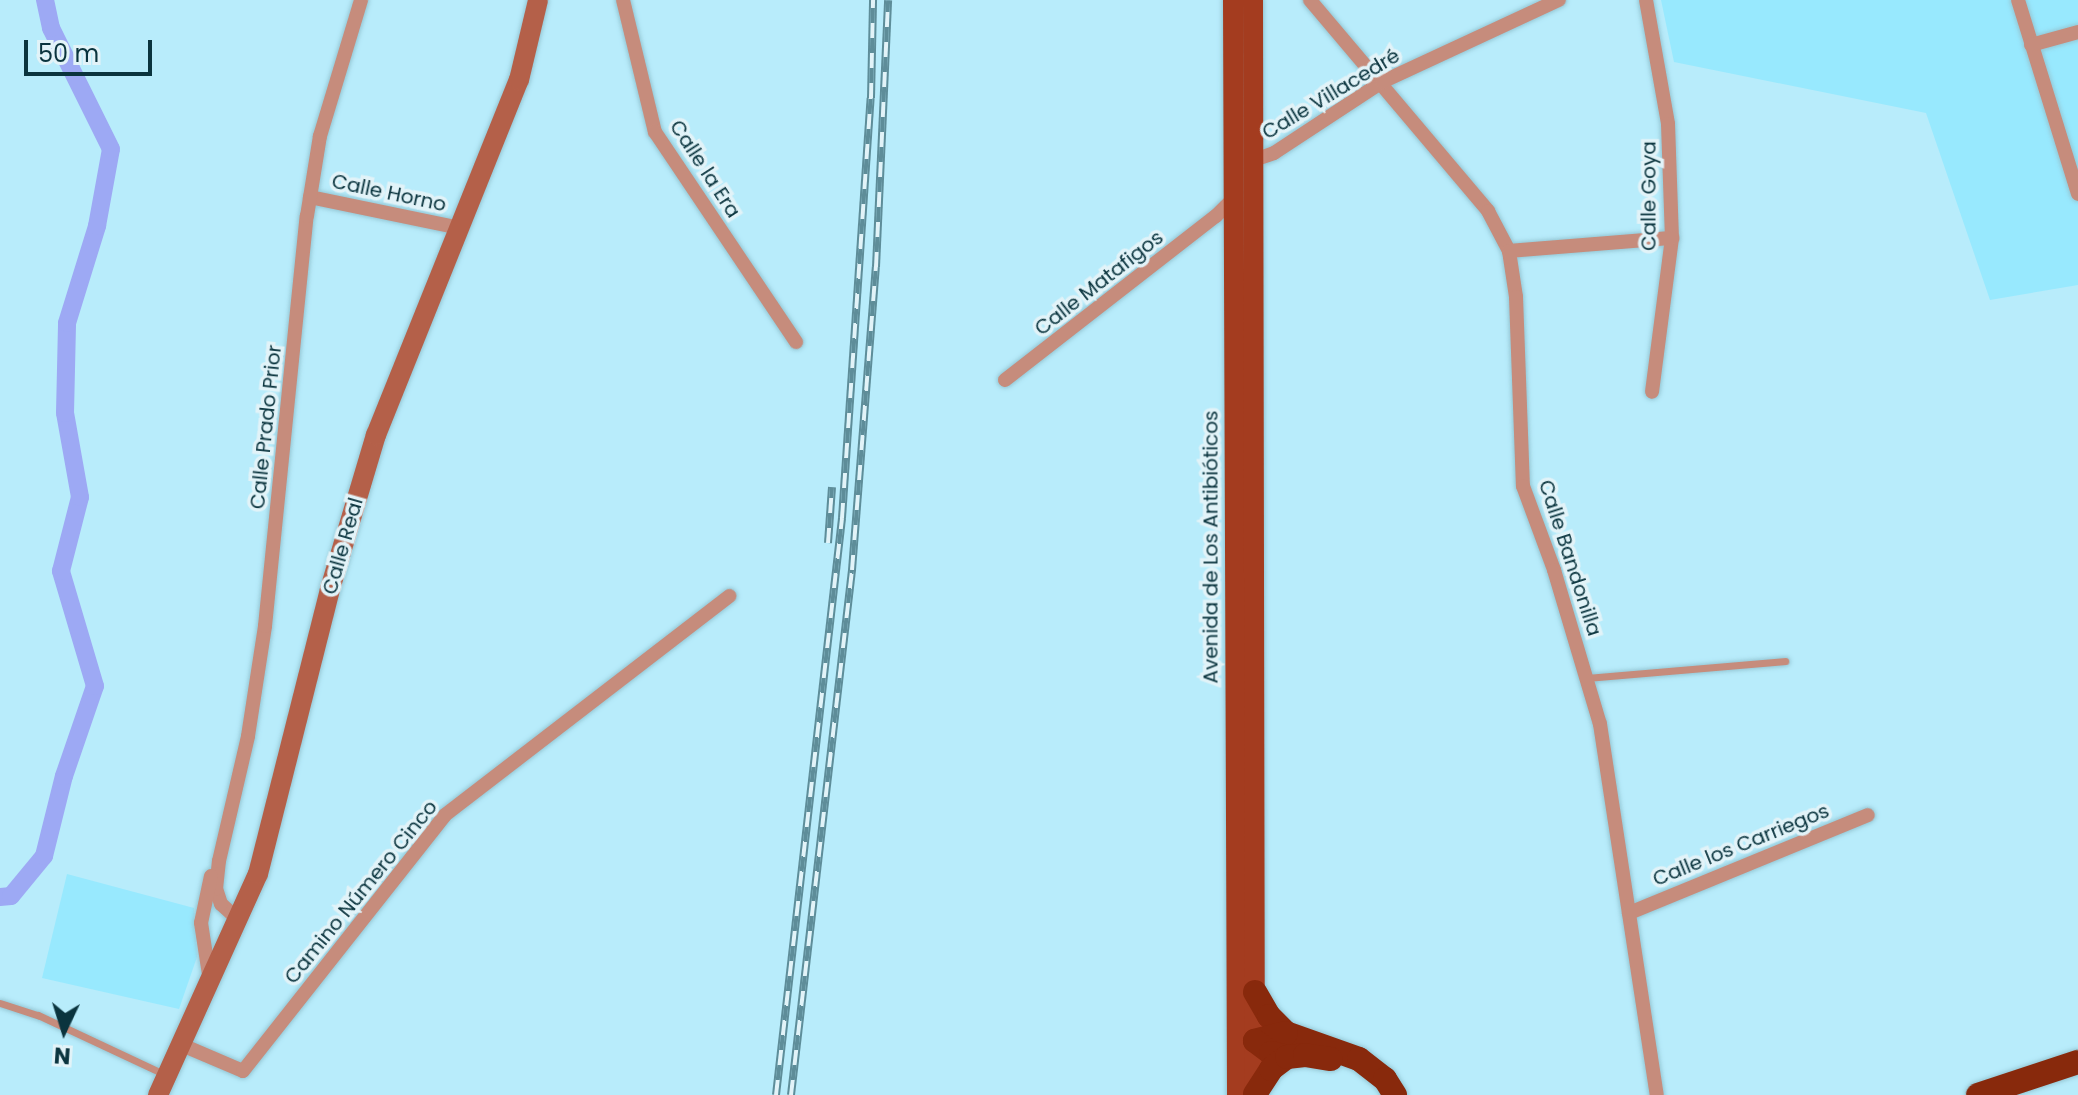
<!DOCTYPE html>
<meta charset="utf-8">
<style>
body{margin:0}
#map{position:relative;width:2078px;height:1095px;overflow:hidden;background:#b8ecfb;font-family:Poppins,sans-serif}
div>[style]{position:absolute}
.built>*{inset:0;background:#98e9fe}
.canal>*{height:18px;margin:-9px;padding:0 9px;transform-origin:9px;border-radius:9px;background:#9da9f4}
.roads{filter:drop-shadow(0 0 2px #95c7d5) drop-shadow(0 0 2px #95c7d5)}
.lane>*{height:7px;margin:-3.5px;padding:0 3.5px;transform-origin:3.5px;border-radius:3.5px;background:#c68c7c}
.street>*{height:14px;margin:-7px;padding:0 7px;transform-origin:7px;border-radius:7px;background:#c68c7c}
.secondary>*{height:20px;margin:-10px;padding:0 10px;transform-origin:10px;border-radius:10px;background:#b46049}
.primary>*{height:20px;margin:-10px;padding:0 10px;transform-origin:10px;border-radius:10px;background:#a43c1f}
.highway>*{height:24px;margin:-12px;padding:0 12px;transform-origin:12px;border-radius:12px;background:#88290c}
.rail>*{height:8px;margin-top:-4px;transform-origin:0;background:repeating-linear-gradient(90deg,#e2f3f8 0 15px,#5e8d99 0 30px);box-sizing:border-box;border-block:2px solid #5e8d99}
span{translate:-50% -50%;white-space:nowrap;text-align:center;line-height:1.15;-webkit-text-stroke:7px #e2f3f8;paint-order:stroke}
.street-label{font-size:20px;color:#0a343e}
.north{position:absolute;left:24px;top:991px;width:80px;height:80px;-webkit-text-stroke:6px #e2f3f8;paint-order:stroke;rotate:184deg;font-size:22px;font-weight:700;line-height:32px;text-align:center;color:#0a343e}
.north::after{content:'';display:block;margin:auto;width:28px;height:36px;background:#0a343e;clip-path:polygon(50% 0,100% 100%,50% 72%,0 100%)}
.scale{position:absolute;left:24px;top:40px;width:128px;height:36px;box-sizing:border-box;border:4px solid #0a343e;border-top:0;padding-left:10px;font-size:24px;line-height:28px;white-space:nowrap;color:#0a343e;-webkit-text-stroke:6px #e2f3f8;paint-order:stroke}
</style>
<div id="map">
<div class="built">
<div style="clip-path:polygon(1661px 0,2078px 0,2078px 285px,1990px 300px,1926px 113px,1674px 62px)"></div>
<div style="clip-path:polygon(67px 874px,194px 908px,197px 957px,179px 1009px,42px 978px)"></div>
</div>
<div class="canal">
<div style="left:0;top:897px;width:11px;rotate:-5deg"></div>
<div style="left:11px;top:896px;width:52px;rotate:-50.5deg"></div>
<div style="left:44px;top:856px;width:82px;rotate:-76deg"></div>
<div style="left:64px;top:776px;width:95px;rotate:-71deg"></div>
<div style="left:95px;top:686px;width:120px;rotate:-106.5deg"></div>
<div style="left:61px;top:571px;width:76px;rotate:-75.6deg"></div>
<div style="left:80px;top:497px;width:85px;rotate:-100.1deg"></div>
<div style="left:65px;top:413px;width:90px;rotate:-88.7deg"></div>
<div style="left:67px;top:323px;width:102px;rotate:-72.8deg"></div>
<div style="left:97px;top:226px;width:78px;rotate:-79.7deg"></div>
<div style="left:111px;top:149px;width:135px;rotate:-116.4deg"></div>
<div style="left:51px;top:28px;width:29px;rotate:-102deg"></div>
</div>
<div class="roads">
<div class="lane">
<div style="left:1587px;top:678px;width:199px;rotate:-4.9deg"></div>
<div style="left:0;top:1003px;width:40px;rotate:18deg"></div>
<div style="left:38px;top:1015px;width:141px;rotate:25.1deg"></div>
</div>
<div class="street">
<div style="left:623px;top:0;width:136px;rotate:76.4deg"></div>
<div style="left:655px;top:132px;width:253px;rotate:56.1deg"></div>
<div style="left:1310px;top:0;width:276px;rotate:49.8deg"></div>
<div style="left:1488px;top:211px;width:45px;rotate:62.3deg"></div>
<div style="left:1509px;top:251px;width:47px;rotate:81.3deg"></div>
<div style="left:1516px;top:297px;width:189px;rotate:87.9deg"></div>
<div style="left:1523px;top:486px;width:90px;rotate:69.7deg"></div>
<div style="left:1554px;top:570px;width:161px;rotate:73.4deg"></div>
<div style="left:1600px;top:724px;width:375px;rotate:81.3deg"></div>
<div style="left:1646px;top:0;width:126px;rotate:79.9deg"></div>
<div style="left:1668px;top:124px;width:114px;rotate:88deg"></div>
<div style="left:1672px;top:238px;width:155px;rotate:97.4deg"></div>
<div style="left:2018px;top:0;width:203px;rotate:72.8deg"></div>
<div style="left:2031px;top:45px;width:49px;rotate:-15.5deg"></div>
<div style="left:1254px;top:160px;width:21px;rotate:-19deg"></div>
<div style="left:1274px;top:153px;width:129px;rotate:-33.3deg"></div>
<div style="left:1382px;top:82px;width:195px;rotate:-24.9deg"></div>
<div style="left:310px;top:197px;width:153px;rotate:11.7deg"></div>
<div style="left:1509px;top:251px;width:164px;rotate:-4.6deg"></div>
<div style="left:1005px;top:380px;width:267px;rotate:-37.9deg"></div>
<div style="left:1216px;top:216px;width:27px;rotate:-45deg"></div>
<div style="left:1629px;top:913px;width:258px;rotate:-22.3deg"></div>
<div style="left:242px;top:915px;width:11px;rotate:-170deg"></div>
<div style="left:231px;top:913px;width:13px;rotate:-138deg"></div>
<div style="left:221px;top:904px;width:16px;rotate:-108deg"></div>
<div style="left:216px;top:889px;width:28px;rotate:-84deg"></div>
<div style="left:219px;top:861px;width:128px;rotate:-76.9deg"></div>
<div style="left:248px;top:736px;width:111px;rotate:-81.2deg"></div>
<div style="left:265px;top:626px;width:412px;rotate:-84.2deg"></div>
<div style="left:307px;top:216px;width:81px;rotate:-80.8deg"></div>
<div style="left:320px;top:136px;width:142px;rotate:-73.2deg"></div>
<div style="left:210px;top:981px;width:59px;rotate:-98.8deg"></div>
<div style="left:201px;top:923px;width:48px;rotate:-78deg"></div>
<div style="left:182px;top:1045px;width:66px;rotate:23.1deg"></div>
<div style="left:243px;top:1071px;width:326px;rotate:-51.7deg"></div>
<div style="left:445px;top:815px;width:359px;rotate:-37.6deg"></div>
</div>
<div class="secondary">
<div style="left:158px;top:1095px;width:243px;rotate:-65.7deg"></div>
<div style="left:258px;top:874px;width:294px;rotate:-75.8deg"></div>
<div style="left:330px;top:589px;width:161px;rotate:-73.4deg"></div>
<div style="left:376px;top:435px;width:383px;rotate:-68.1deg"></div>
<div style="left:519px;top:80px;width:82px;rotate:-76.6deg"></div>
</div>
<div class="primary">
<div style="left:1233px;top:0;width:1095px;rotate:89.79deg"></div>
<div style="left:1253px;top:0;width:1095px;rotate:89.9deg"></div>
</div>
<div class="highway">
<div style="left:1255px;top:992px;width:28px;rotate:60deg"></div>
<div style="left:1269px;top:1016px;width:24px;rotate:45deg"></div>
<div style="left:1286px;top:1033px;width:77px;rotate:19.6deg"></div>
<div style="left:1359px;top:1059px;width:33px;rotate:38deg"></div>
<div style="left:1385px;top:1079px;width:19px;rotate:58deg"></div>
<div style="left:1286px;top:1033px;width:32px;rotate:166deg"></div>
<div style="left:1255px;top:1041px;width:20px;rotate:37deg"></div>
<div style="left:1271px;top:1053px;width:16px;rotate:14deg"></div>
<div style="left:1255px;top:1094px;width:30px;rotate:-57deg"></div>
<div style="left:1271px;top:1069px;width:20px;rotate:-37deg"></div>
<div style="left:1287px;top:1057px;width:18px;rotate:-6deg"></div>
<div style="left:1305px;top:1055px;width:26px;rotate:9deg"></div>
<div style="left:1978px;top:1095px;width:105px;rotate:-18.3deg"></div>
</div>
</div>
<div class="rail">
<div style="left:828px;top:543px;width:56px;rotate:-85.9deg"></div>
<div style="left:776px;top:1095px;width:581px;rotate:-83.47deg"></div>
<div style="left:842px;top:518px;width:421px;rotate:-86.1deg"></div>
<div style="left:871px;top:98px;width:98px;rotate:-88.8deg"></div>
<div style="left:791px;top:1095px;width:529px;rotate:-83.37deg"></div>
<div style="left:852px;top:570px;width:304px;rotate:-85.5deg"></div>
<div style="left:876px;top:267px;width:267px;rotate:-87.4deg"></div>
</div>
<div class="street-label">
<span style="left:1331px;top:94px;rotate:-31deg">Calle Villacedré</span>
<span style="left:705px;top:169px;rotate:57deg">Calle la Era</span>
<span style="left:389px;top:193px;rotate:12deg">Calle Horno</span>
<span style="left:1649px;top:196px;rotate:-90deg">Calle Goya</span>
<span style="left:1099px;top:283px;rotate:-38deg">Calle Matafigos</span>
<span style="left:266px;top:427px;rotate:-84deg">Calle Prado Prior</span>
<span style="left:343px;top:546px;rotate:-74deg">Calle Real</span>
<span style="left:1211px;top:547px;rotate:-90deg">Avenida de Los Antibióticos</span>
<span style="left:1570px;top:558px;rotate:72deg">Calle Bandonilla</span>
<span style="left:1741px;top:845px;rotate:-22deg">Calle los Carriegos</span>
<span style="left:361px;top:892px;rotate:-51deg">Camino Número Cinco</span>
</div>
<div class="north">N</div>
<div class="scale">50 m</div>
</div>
